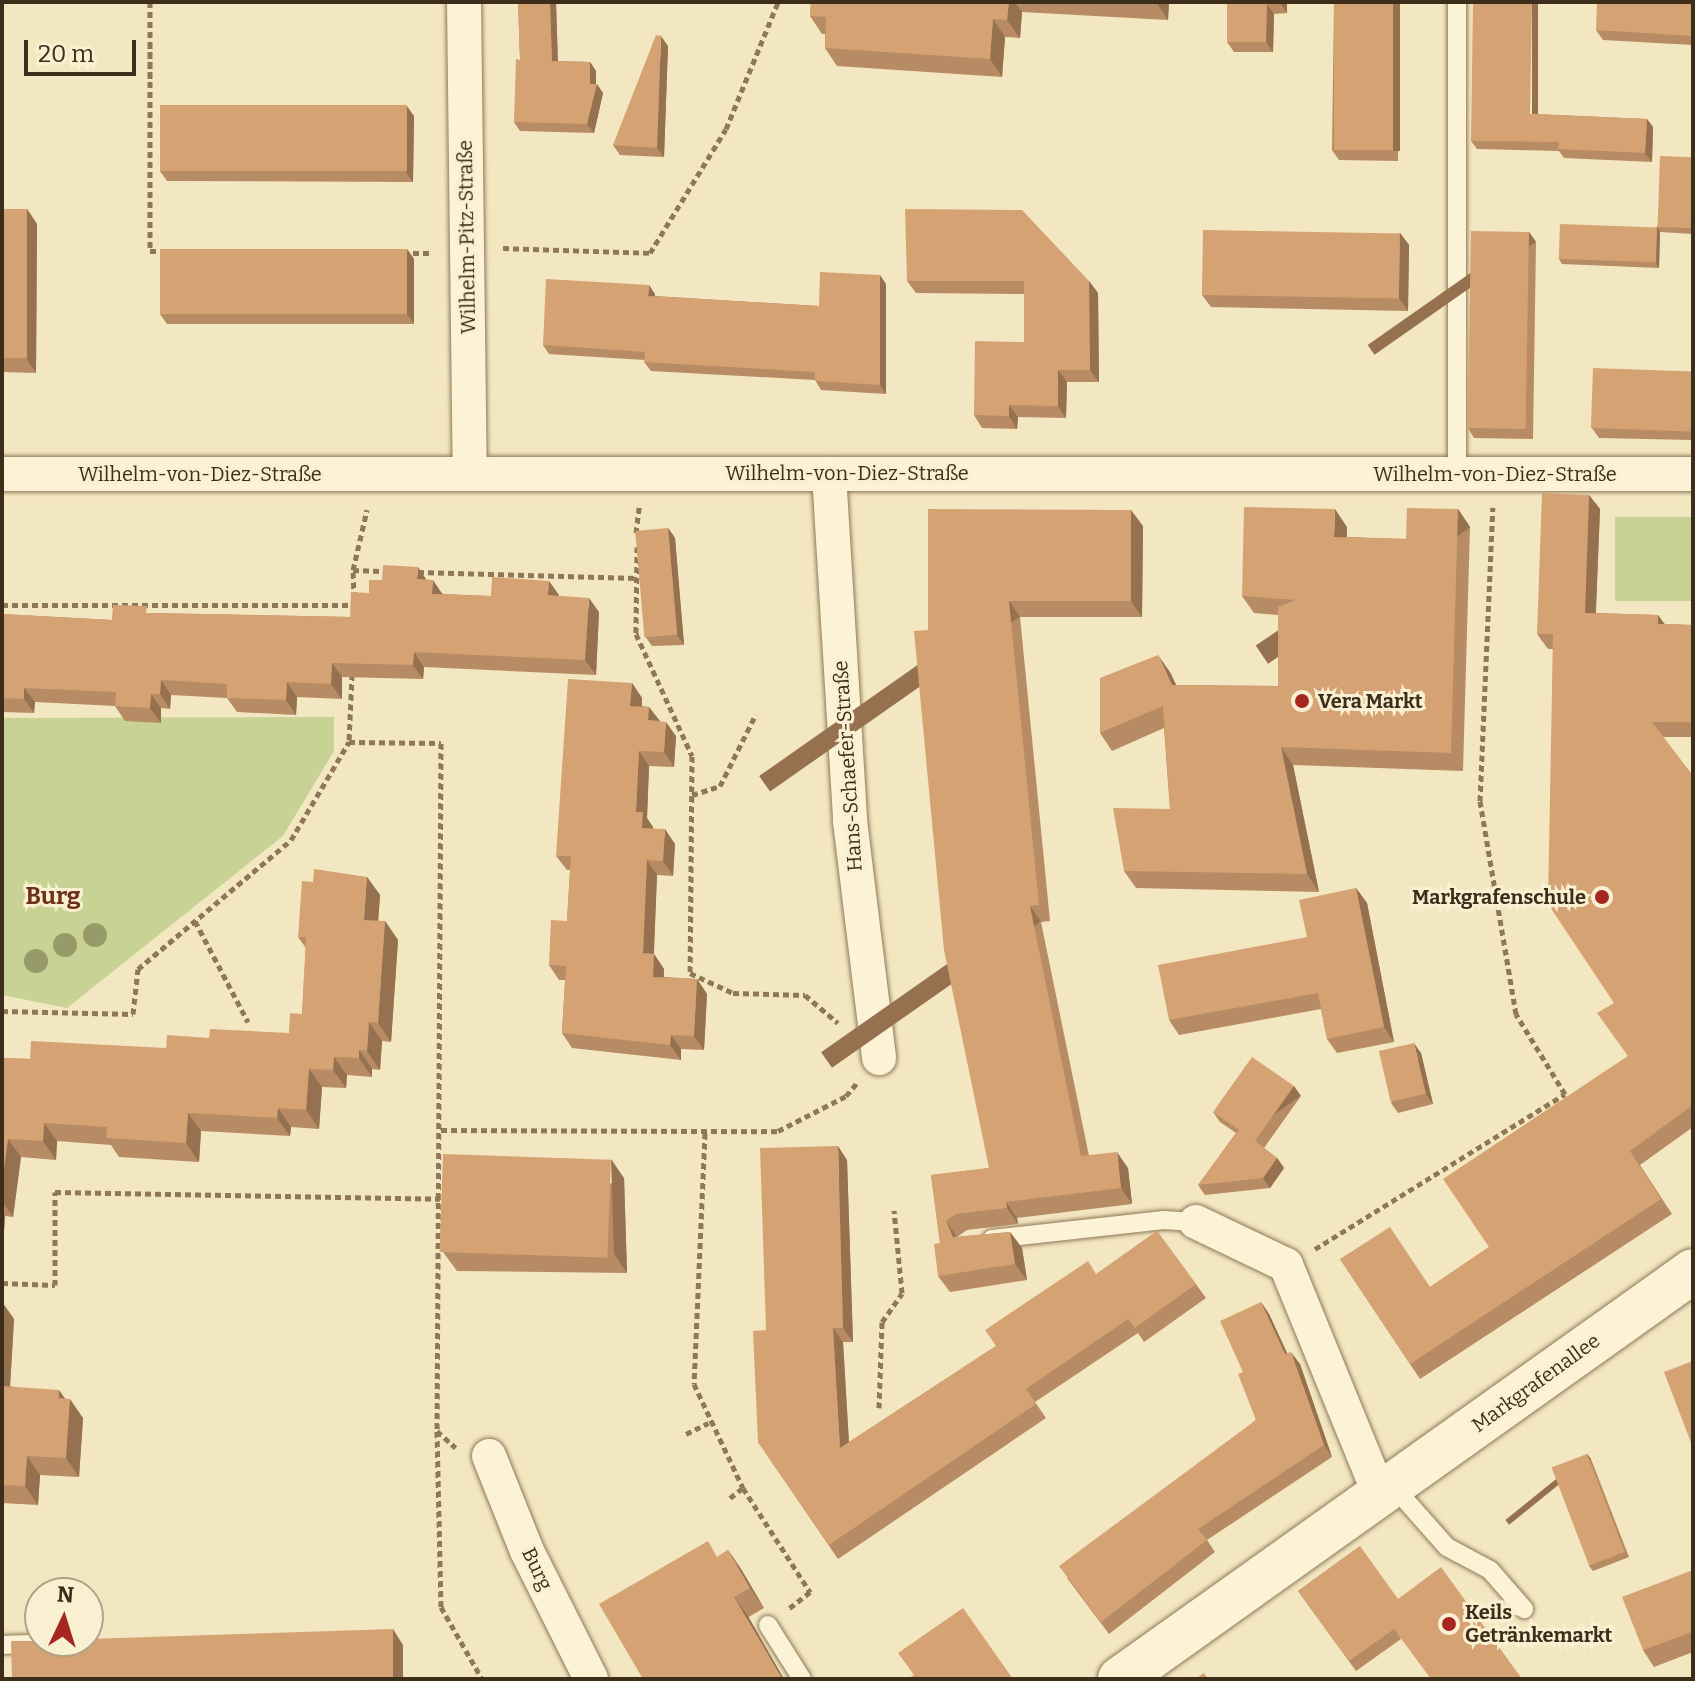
<!DOCTYPE html>
<meta charset="utf-8">
<style>
body{margin:0}
#map{position:relative;width:1695px;height:1681px;overflow:hidden;background:#f3e7c2;font-family:Bitter,serif}
div>[style]{position:absolute}
.green>*{inset:0;background:#c7d294;transform-origin:0 0}
.path>*{height:5px;margin-top:-2.5px;transform-origin:0;background:repeating-linear-gradient(90deg,#8f7857 0 6px,transparent 0 10px)}
.roads{filter:drop-shadow(0 0 2px #8f7857) drop-shadow(0 0 2px #8f7857)}
.lane>*{height:18px;margin:-9px;padding:0 9px;transform-origin:9px;border-radius:9px;background:#fcf3d6}
.street>*{height:34px;margin:-17px;padding:0 17px;transform-origin:17px;border-radius:17px;background:#fcf3d6}
.secondary>*{height:44px;margin:-22px;padding:0 22px;transform-origin:22px;border-radius:22px;background:#fcf3d6}
.trees>*{width:24px;height:24px;margin:-12px;border-radius:50%;background:#969b69}
.wall>*{inset:0;background:#b78b63}
.shaded-wall>*{inset:0;background:#957150;transform-origin:0 0}
.building>*{inset:0;background:#d5a273;transform-origin:0 0}
.dots>*{width:22px;height:22px;translate:-50% -50%;box-sizing:border-box;border:4px solid #f9f0d2;border-radius:50%}
span{translate:-50% -50%;white-space:nowrap;text-align:center;line-height:1.15;-webkit-text-stroke:6px #f9f0d2;paint-order:stroke}
.street-label{font-size:20px;color:#3d2e1c}
.poi-label{font-size:20px;color:#3d2e1c;font-weight:700}
.left{translate:0 -50%;text-align:left}
.right{translate:-100% -50%;text-align:right}
.quarter-label{font-size:24px;color:#6e2f17;font-weight:700}
.frame{position:absolute;inset:0;border:4px solid #3d2e1c;pointer-events:none}
.north{position:absolute;left:24px;top:1577px;width:80px;height:80px;box-sizing:border-box;background:#f9f0d2;border:2px solid #aea289;border-radius:50%;rotate:4deg;font-size:22px;font-weight:700;line-height:32px;text-align:center;color:#3d2e1c}
.north::after{content:'';display:block;margin:auto;width:28px;height:36px;background:#a52720;clip-path:polygon(50% 0,100% 100%,50% 72%,0 100%)}
.scale{position:absolute;left:24px;top:40px;width:112px;height:36px;box-sizing:border-box;border:4px solid #3d2e1c;border-top:0;padding-left:10px;font-size:24px;line-height:28px;white-space:nowrap;color:#3d2e1c;-webkit-text-stroke:6px #f9f0d2;paint-order:stroke}
</style>
<div id="map">
<div class="green">
<div style="left:1615px;top:517px;width:78px;height:84px"></div>
<div style="clip-path:polygon(334px 717px,334px 751px,283px 836px,67px 1008px,2px 995px,2px 718px)"></div>
</div>
<div class="path">
<div style="left:150px;top:2px;width:249px;rotate:90deg"></div>
<div style="left:150px;top:251px;width:15px"></div>
<div style="left:503px;top:248px;width:147px;rotate:1.9deg"></div>
<div style="left:650px;top:253px;width:145px;rotate:-58.5deg"></div>
<div style="left:726px;top:129px;width:137px;rotate:-67.7deg"></div>
<div style="left:403px;top:253px;width:30px"></div>
<div style="left:636px;top:533px;width:26px;rotate:-83deg"></div>
<div style="left:637px;top:547px;width:87px;rotate:90.7deg"></div>
<div style="left:636px;top:634px;width:134px;rotate:65.3deg"></div>
<div style="left:692px;top:756px;width:217px;rotate:90.5deg"></div>
<div style="left:690px;top:973px;width:47px;rotate:24.9deg"></div>
<div style="left:733px;top:993px;width:72px;rotate:1.6deg"></div>
<div style="left:805px;top:995px;width:43px;rotate:40.3deg"></div>
<div style="left:353px;top:570px;width:35px;rotate:2deg"></div>
<div style="left:418px;top:572px;width:219px;rotate:1.6deg"></div>
<div style="left:354px;top:598px;width:28px;rotate:-92deg"></div>
<div style="left:353px;top:570px;width:62px;rotate:-76.9deg"></div>
<div style="left:2px;top:605px;width:352px"></div>
<div style="left:352px;top:674px;width:68px;rotate:92.5deg"></div>
<div style="left:349px;top:742px;width:92px;rotate:0.6deg"></div>
<div style="left:441px;top:743px;width:688px;rotate:90.33deg"></div>
<div style="left:437px;top:1431px;width:25px;rotate:42deg"></div>
<div style="left:692px;top:795px;width:29px;rotate:-18deg"></div>
<div style="left:720px;top:786px;width:80px;rotate:-63.4deg"></div>
<div style="left:195px;top:921px;width:114px;rotate:62.3deg"></div>
<div style="left:2px;top:1011px;width:131px;rotate:1.3deg"></div>
<div style="left:133px;top:1014px;width:45px;rotate:-83.7deg"></div>
<div style="left:138px;top:969px;width:200px;rotate:-40.1deg"></div>
<div style="left:291px;top:840px;width:114px;rotate:-59.4deg"></div>
<div style="left:441px;top:1130px;width:337px;rotate:0.2deg"></div>
<div style="left:778px;top:1131px;width:76px;rotate:-27.2deg"></div>
<div style="left:846px;top:1096px;width:17px;rotate:-50deg"></div>
<div style="left:705px;top:1133px;width:251px;rotate:92.5deg"></div>
<div style="left:694px;top:1384px;width:115px;rotate:64.8deg"></div>
<div style="left:743px;top:1488px;width:124px;rotate:57.2deg"></div>
<div style="left:810px;top:1592px;width:28px;rotate:142deg"></div>
<div style="left:1315px;top:1249px;width:294px;rotate:-31.8deg"></div>
<div style="left:1565px;top:1094px;width:94px;rotate:-121.5deg"></div>
<div style="left:1516px;top:1014px;width:216px;rotate:-99.6deg"></div>
<div style="left:1480px;top:801px;width:294px;rotate:-87.5deg"></div>
<div style="left:2px;top:1283px;width:53px;rotate:2.2deg"></div>
<div style="left:55px;top:1285px;width:93px;rotate:-90deg"></div>
<div style="left:55px;top:1192px;width:385px;rotate:1deg"></div>
<div style="left:879px;top:1408px;width:86px;rotate:-88deg"></div>
<div style="left:882px;top:1322px;width:35px;rotate:-55deg"></div>
<div style="left:902px;top:1293px;width:83px;rotate:-95.5deg"></div>
<div style="left:437px;top:1431px;width:176px;rotate:88.7deg"></div>
<div style="left:441px;top:1607px;width:83px;rotate:60.3deg"></div>
<div style="left:686px;top:1434px;width:25px;rotate:-26deg"></div>
<div style="left:730px;top:1498px;width:16px;rotate:-38deg"></div>
</div>
<div class="roads">
<div class="lane">
<div style="left:1457px;top:474px;width:472px;rotate:-90deg"></div>
<div style="left:992px;top:1239px;width:173px;rotate:-6.3deg"></div>
<div style="left:1164px;top:1220px;width:32px;rotate:4deg"></div>
<div style="left:1393px;top:1486px;width:81px;rotate:48.5deg"></div>
<div style="left:1447px;top:1547px;width:49px;rotate:28.1deg"></div>
<div style="left:1490px;top:1570px;width:52px;rotate:48.9deg"></div>
<div style="left:768px;top:1625px;width:64px;rotate:57.8deg"></div>
<div style="left:2px;top:1645px;width:33px;rotate:-2deg"></div>
</div>
<div class="street">
<div style="left:464px;top:2px;width:471px;rotate:89.3deg"></div>
<div style="left:2px;top:474px;width:1691px"></div>
<div style="left:829px;top:474px;width:348px;rotate:86.5deg"></div>
<div style="left:850px;top:821px;width:239px;rotate:83deg"></div>
<div style="left:1196px;top:1222px;width:100px;rotate:25.5deg"></div>
<div style="left:1286px;top:1265px;width:248px;rotate:67.8deg"></div>
<div style="left:489px;top:1456px;width:102px;rotate:68.2deg"></div>
<div style="left:527px;top:1551px;width:143px;rotate:63.4deg"></div>
</div>
<div class="secondary">
<div style="left:1120px;top:1679px;width:703px;rotate:-35.45deg"></div>
</div>
</div>
<div class="trees">
<div style="left:95px;top:935px"></div>
<div style="left:65px;top:945px"></div>
<div style="left:36px;top:961px"></div>
</div>
<div class="wall">
<div style="clip-path:polygon(518px 2px,556px 2px,558px 61px,590px 62px,596px 71px,596px 84px,603px 93px,594px 133px,520px 131px,514px 122px,520px 60px)"></div>
<div style="clip-path:polygon(811px 2px,1169px 2px,1168px 20px,1022px 12px,1020px 38px,1005px 37px,1002px 77px,837px 66px,825px 48px,825px 34px,822px 34px,810px 16px)"></div>
<div style="clip-path:polygon(1227px 2px,1287px 2px,1287px 13px,1274px 14px,1273px 52px,1234px 52px,1227px 42px)"></div>
<div style="clip-path:polygon(1334px 2px,1400px 2px,1398px 161px,1339px 160px,1332px 150px)"></div>
<div style="clip-path:polygon(1693px 2px,1693px 45px,1603px 40px,1596px 30px)"></div>
<div style="clip-path:polygon(668px 46px,664px 157px,620px 155px,613px 145px)"></div>
<div style="clip-path:polygon(1537px 114px,1647px 119px,1653px 127px,1652px 162px,1564px 158px,1559px 151px,1477px 149px,1471px 141px)"></div>
<div style="clip-path:polygon(414px 116px,413px 182px,167px 181px,160px 171px)"></div>
<div style="clip-path:polygon(1693px 157px,1693px 234px,1660px 232px,1659px 268px,1562px 264px,1559px 259px,1657px 227px)"></div>
<div style="clip-path:polygon(2px 209px,27px 209px,37px 224px,36px 373px,2px 372px)"></div>
<div style="clip-path:polygon(1529px 232px,1536px 242px,1533px 439px,1474px 438px,1468px 428px)"></div>
<div style="clip-path:polygon(1400px 233px,1409px 245px,1408px 311px,1211px 307px,1202px 295px)"></div>
<div style="clip-path:polygon(407px 249px,414px 259px,414px 324px,167px 324px,160px 314px)"></div>
<div style="clip-path:polygon(907px 281px,1089px 281px,1098px 293px,1099px 382px,1067px 382px,1066px 418px,1018px 417px,1017px 429px,982px 428px,974px 415px,1024px 342px,1024px 294px,916px 293px)"></div>
<div style="clip-path:polygon(886px 284px,886px 394px,821px 390px,815px 380px,651px 371px,644px 362px,645px 360px,549px 354px,543px 345px,655px 294px,655px 296px,819px 306px)"></div>
<div style="clip-path:polygon(1693px 371px,1693px 440px,1599px 438px,1592px 428px)"></div>
<div style="clip-path:polygon(1589px 495px,1600px 509px,1596px 613px,1658px 615px,1665px 624px,1693px 625px,1693px 737px,1663px 737px,1693px 776px,1693px 1127px,1640px 1165px,1672px 1214px,1420px 1379px,1340px 1259px,1430px 1287px,1489px 1247px,1628px 1056px,1614px 1003px,1553px 649px,1548px 649px,1537px 634px)"></div>
<div style="clip-path:polygon(1458px 509px,1470px 527px,1463px 771px,1293px 765px,1319px 892px,1136px 888px,1124px 871px,1170px 809px,1164px 728px,1112px 751px,1100px 733px,1170px 672px,1176px 685px,1278px 686px,1278px 615px,1254px 613px,1242px 596px,1347px 527px,1347px 537px,1406px 539px)"></div>
<div style="clip-path:polygon(1143px 526px,1142px 617px,1020px 617px,1050px 921px,1041px 922px,1089px 1156px,1128px 1168px,1132px 1204px,1017px 1218px,1018px 1224px,967px 1230px,957px 1237px,1010px 1232px,1022px 1248px,1027px 1280px,950px 1292px,938px 1276px,940px 1243px,931px 1175px,989px 1168px,928px 630px)"></div>
<div style="clip-path:polygon(668px 528px,675px 538px,684px 645px,652px 646px,645px 636px)"></div>
<div style="clip-path:polygon(427px 580px,443px 594px,491px 596px,549px 581px,559px 596px,599px 612px,596px 675px,424px 667px,423px 679px,342px 677px,342px 699px,297px 697px,296px 715px,237px 712px,227px 698px,171px 695px,170px 709px,161px 708px,161px 723px,125px 721px,115px 706px,35px 702px,34px 713px,2px 712px,2px 614px,112px 620px,151px 613px,350px 617px,369px 593px)"></div>
<div style="clip-path:polygon(632px 683px,642px 698px,642px 706px,649px 707px,659px 721px,676px 736px,674px 767px,649px 766px,647px 818px,653px 828px,675px 844px,673px 876px,657px 875px,654px 954px,664px 969px,664px 977px,697px 979px,707px 994px,704px 1050px,681px 1049px,681px 1060px,572px 1048px,562px 1033px,565px 980px,559px 980px,549px 965px,567px 921px,570px 870px,567px 870px,556px 856px)"></div>
<div style="clip-path:polygon(367px 877px,380px 895px,378px 921px,385px 921px,398px 940px,391px 1042px,382px 1041px,380px 1070px,372px 1069px,372px 1077px,347px 1075px,346px 1088px,322px 1087px,319px 1129px,291px 1127px,290px 1136px,201px 1131px,199px 1162px,119px 1157px,111px 1145px,57px 1141px,56px 1160px,21px 1157px,13px 1217px,5px 1216px,2px 1260px,2px 1058px,30px 1059px,166px 1048px,209px 1038px,289px 1033px,302px 1014px,306px 948px,298px 937px,313px 882px)"></div>
<div style="clip-path:polygon(1356px 888px,1367px 903px,1394px 1042px,1337px 1053px,1327px 1039px,1321px 1009px,1179px 1035px,1169px 1020px,1307px 937px)"></div>
<div style="clip-path:polygon(1421px 1053px,1433px 1104px,1398px 1113px,1391px 1103px)"></div>
<div style="clip-path:polygon(1301px 1096px,1264px 1148px,1277px 1158px,1284px 1168px,1270px 1188px,1205px 1195px,1198px 1185px,1236px 1133px,1220px 1122px,1213px 1112px)"></div>
<div style="clip-path:polygon(847px 1160px,853px 1342px,843px 1342px,849px 1442px,996px 1346px,1157px 1231px,1206px 1298px,1144px 1342px,1138px 1333px,1035px 1402px,1046px 1418px,838px 1559px,758px 1442px,766px 1330px)"></div>
<div style="clip-path:polygon(624px 1178px,627px 1273px,457px 1271px,443px 1252px)"></div>
<div style="clip-path:polygon(2px 1302px,14px 1319px,10px 1386px,66px 1399px,83px 1418px,79px 1477px,40px 1475px,38px 1505px,2px 1503px)"></div>
<div style="clip-path:polygon(1261px 1302px,1269px 1314px,1287px 1353px,1300px 1364px,1332px 1457px,1207px 1540px,1215px 1552px,1109px 1634px,1067px 1578px,1256px 1420px,1243px 1372px)"></div>
<div style="clip-path:polygon(1587px 1454px,1591px 1459px,1629px 1557px,1593px 1571px,1589px 1566px)"></div>
<div style="clip-path:polygon(1360px 1546px,1401px 1639px,1356px 1671px,1298px 1591px)"></div>
<div style="clip-path:polygon(728px 1550px,741px 1569px,764px 1608px,643px 1679px,719px 1556px)"></div>
<div style="clip-path:polygon(1693px 1570px,1693px 1652px,1654px 1667px,1643px 1650px)"></div>
</div>
<div class="shaded-wall">
<div style="clip-path:polygon(550px 2px,556px 2px,558px 70px,552px 61px)"></div>
<div style="clip-path:polygon(1009px 2px,1015px 2px,1022px 12px,1020px 38px,1007px 20px)"></div>
<div style="clip-path:polygon(1156px 2px,1169px 2px,1168px 20px)"></div>
<div style="clip-path:polygon(1280px 2px,1287px 2px,1287px 13px,1280px 3px)"></div>
<div style="left:1393px;top:2px;width:7px;height:149px"></div>
<div style="left:1532px;top:2px;width:6px;height:112px"></div>
<div style="clip-path:polygon(1267px 4px,1274px 14px,1273px 52px,1266px 42px)"></div>
<div style="clip-path:polygon(993px 19px,1005px 37px,1002px 77px,990px 59px)"></div>
<div style="clip-path:polygon(661px 36px,668px 46px,664px 157px,657px 148px)"></div>
<div style="clip-path:polygon(590px 62px,596px 71px,596px 89px,597px 84px,603px 93px,594px 133px,587px 124px)"></div>
<div style="clip-path:polygon(407px 106px,414px 116px,413px 182px,406px 172px)"></div>
<div style="clip-path:polygon(1647px 119px,1653px 127px,1652px 162px,1645px 153px)"></div>
<div style="clip-path:polygon(27px 209px,37px 224px,36px 373px,26px 358px)"></div>
<div style="clip-path:polygon(1657px 227px,1660px 232px,1659px 268px,1656px 263px)"></div>
<div style="left:1529px;top:232px;width:12px;height:197px;rotate:55deg"></div>
<div style="clip-path:polygon(1400px 233px,1409px 245px,1408px 311px,1399px 298px)"></div>
<div style="clip-path:polygon(407px 249px,414px 259px,414px 324px,407px 314px)"></div>
<div style="clip-path:polygon(880px 275px,886px 284px,886px 394px,880px 385px)"></div>
<div style="clip-path:polygon(1089px 281px,1098px 293px,1099px 382px,1090px 370px)"></div>
<div style="clip-path:polygon(649px 285px,655px 294px,654px 305px,648px 296px)"></div>
<div style="clip-path:polygon(1058px 370px,1067px 382px,1066px 418px,1058px 406px)"></div>
<div style="clip-path:polygon(1009px 405px,1018px 417px,1017px 429px,1009px 416px)"></div>
<div style="clip-path:polygon(1589px 495px,1600px 509px,1595px 628px,1585px 613px)"></div>
<div style="clip-path:polygon(1335px 509px,1347px 527px,1346px 554px,1334px 537px)"></div>
<div style="left:1458px;top:509px;width:22px;height:244px;rotate:56deg"></div>
<div style="clip-path:polygon(1131px 510px,1143px 526px,1142px 617px,1131px 601px)"></div>
<div style="clip-path:polygon(668px 528px,675px 538px,684px 645px,677px 635px)"></div>
<div style="clip-path:polygon(418px 567px,428px 582px,417px 579px)"></div>
<div style="clip-path:polygon(433px 580px,443px 595px,432px 594px)"></div>
<div style="clip-path:polygon(549px 581px,559px 595px,559px 610px,548px 595px)"></div>
<div style="clip-path:polygon(589px 598px,599px 612px,596px 675px,585px 660px)"></div>
<div style="left:1009px;top:601px;width:19px;height:305px;rotate:55deg"></div>
<div style="clip-path:polygon(1658px 615px,1668px 630px,1658px 624px)"></div>
<div style="clip-path:polygon(414px 652px,424px 667px,423px 679px,413px 665px)"></div>
<div style="clip-path:polygon(1158px 655px,1170px 672px,1184px 702px,1172px 685px)"></div>
<div style="clip-path:polygon(332px 663px,342px 677px,342px 699px,331px 684px)"></div>
<div style="clip-path:polygon(161px 680px,171px 695px,170px 709px,160px 694px)"></div>
<div style="clip-path:polygon(287px 682px,297px 697px,296px 715px,286px 700px)"></div>
<div style="clip-path:polygon(632px 683px,642px 698px,641px 721px,630px 706px)"></div>
<div style="clip-path:polygon(24px 688px,35px 702px,34px 713px,24px 699px)"></div>
<div style="clip-path:polygon(151px 694px,161px 708px,161px 723px,150px 708px)"></div>
<div style="clip-path:polygon(649px 707px,660px 721px,648px 720px)"></div>
<div style="clip-path:polygon(666px 722px,676px 736px,674px 767px,664px 752px)"></div>
<div style="clip-path:polygon(1281px 747px,1293px 765px,1319px 892px,1307px 874px)"></div>
<div style="clip-path:polygon(639px 751px,649px 766px,647px 818px,653px 827px,652px 843px,642px 828px,636px 812px)"></div>
<div style="clip-path:polygon(665px 829px,675px 844px,673px 876px,663px 861px)"></div>
<div style="clip-path:polygon(647px 860px,657px 875px,653px 968px,643px 953px)"></div>
<div style="clip-path:polygon(367px 877px,380px 895px,377px 938px,364px 920px)"></div>
<div style="clip-path:polygon(1356px 888px,1367px 903px,1394px 1042px,1384px 1027px)"></div>
<div style="left:1030px;top:906px;width:19px;height:255px;rotate:55deg"></div>
<div style="clip-path:polygon(385px 921px,398px 940px,391px 1042px,378px 1023px)"></div>
<div style="clip-path:polygon(654px 954px,664px 969px,663px 991px,653px 977px)"></div>
<div style="clip-path:polygon(697px 979px,707px 994px,704px 1050px,694px 1036px)"></div>
<div style="clip-path:polygon(369px 1022px,382px 1041px,380px 1070px,367px 1051px)"></div>
<div style="clip-path:polygon(671px 1035px,681px 1049px,681px 1060px,670px 1045px)"></div>
<div style="clip-path:polygon(1414px 1043px,1421px 1053px,1433px 1104px,1426px 1094px)"></div>
<div style="clip-path:polygon(359px 1050px,372px 1069px,372px 1077px,359px 1058px)"></div>
<div style="clip-path:polygon(334px 1057px,347px 1075px,346px 1088px,333px 1070px)"></div>
<div style="clip-path:polygon(309px 1069px,322px 1087px,319px 1129px,306px 1110px)"></div>
<div style="left:1294px;top:1086px;width:12px;height:67px;rotate:55deg"></div>
<div style="clip-path:polygon(278px 1108px,291px 1127px,290px 1136px,277px 1118px)"></div>
<div style="clip-path:polygon(188px 1113px,201px 1131px,199px 1162px,186px 1143px)"></div>
<div style="clip-path:polygon(44px 1123px,57px 1141px,56px 1160px,43px 1141px)"></div>
<div style="clip-path:polygon(8px 1139px,21px 1157px,13px 1217px,2px 1201px,2px 1183px)"></div>
<div style="clip-path:polygon(838px 1146px,847px 1160px,853px 1342px,843px 1328px)"></div>
<div style="clip-path:polygon(1117px 1152px,1128px 1168px,1132px 1204px,1121px 1188px)"></div>
<div style="clip-path:polygon(1277px 1158px,1284px 1168px,1270px 1188px,1263px 1178px)"></div>
<div style="clip-path:polygon(611px 1159px,624px 1178px,627px 1273px,614px 1254px)"></div>
<div style="clip-path:polygon(1006px 1202px,1017px 1218px,1018px 1224px,1007px 1208px)"></div>
<div style="clip-path:polygon(2px 1212px,5px 1216px,2px 1260px)"></div>
<div style="clip-path:polygon(946px 1221px,957px 1237px,953px 1237px)"></div>
<div style="clip-path:polygon(1010px 1232px,1022px 1248px,1027px 1280px,1015px 1264px)"></div>
<div style="clip-path:polygon(2px 1302px,14px 1319px,9px 1404px,2px 1394px)"></div>
<div style="clip-path:polygon(1261px 1302px,1269px 1314px,1293px 1366px,1285px 1354px)"></div>
<div style="clip-path:polygon(833px 1328px,843px 1342px,850px 1462px,840px 1448px)"></div>
<div style="clip-path:polygon(1291px 1352px,1300px 1364px,1332px 1457px,1324px 1445px)"></div>
<div style="clip-path:polygon(59px 1390px,69px 1404px,70px 1399px,83px 1418px,79px 1477px,66px 1458px,59px 1398px)"></div>
<div style="left:1587px;top:1454px;width:6px;height:105px;rotate:51deg"></div>
<div style="clip-path:polygon(27px 1456px,40px 1475px,38px 1505px,25px 1486px)"></div>
<div style="clip-path:polygon(728px 1550px,741px 1569px,764px 1608px,750px 1588px)"></div>
<div style="clip-path:polygon(734px 1597px,748px 1616px,784px 1679px,782px 1679px)"></div>
<div style="clip-path:polygon(393px 1629px,403px 1645px,403px 1679px,393px 1679px)"></div>
</div>
<div class="building">
<div style="clip-path:polygon(518px 2px,550px 2px,552px 61px,590px 62px,590px 84px,597px 84px,587px 124px,514px 122px,516px 59px,520px 60px)"></div>
<div style="clip-path:polygon(811px 2px,1009px 2px,1007px 20px,993px 19px,990px 59px,825px 48px,826px 17px,810px 16px)"></div>
<div style="clip-path:polygon(1227px 2px,1280px 2px,1280px 3px,1267px 4px,1266px 42px,1227px 42px)"></div>
<div style="left:1334px;top:2px;width:59px;height:148px"></div>
<div style="clip-path:polygon(1473px 2px,1532px 2px,1530px 114px,1647px 119px,1645px 153px,1558px 149px,1559px 142px,1471px 141px)"></div>
<div style="clip-path:polygon(1597px 2px,1693px 2px,1693px 36px,1596px 30px)"></div>
<div style="clip-path:polygon(656px 35px,661px 36px,657px 148px,613px 145px)"></div>
<div style="left:160px;top:105px;width:247px;height:66px"></div>
<div style="left:1660px;top:156px;width:33px;height:71px;rotate:2deg"></div>
<div style="left:2px;top:209px;width:25px;height:149px"></div>
<div style="clip-path:polygon(905px 209px,1022px 210px,1089px 281px,1090px 370px,1058px 370px,1058px 406px,1009px 405px,1009px 416px,974px 415px,975px 341px,1024px 342px,1024px 281px,907px 281px)"></div>
<div style="left:1560px;top:224px;width:97px;height:35px;rotate:2deg"></div>
<div style="left:1203px;top:230px;width:197px;height:65px;rotate:1deg"></div>
<div style="left:1471px;top:231px;width:58px;height:197px;rotate:1deg"></div>
<div style="left:160px;top:249px;width:247px;height:65px"></div>
<div style="clip-path:polygon(820px 272px,880px 275px,880px 385px,815px 381px,815px 372px,644px 362px,645px 352px,543px 345px,546px 279px,649px 285px,648px 296px,819px 306px)"></div>
<div style="left:1593px;top:368px;width:100px;height:60px;rotate:2deg"></div>
<div style="clip-path:polygon(1542px 493px,1589px 495px,1585px 613px,1658px 615px,1658px 624px,1693px 625px,1693px 722px,1652px 722px,1693px 776px,1693px 1105px,1630px 1151px,1661px 1199px,1410px 1364px,1340px 1259px,1390px 1227px,1430px 1287px,1489px 1247px,1443px 1179px,1628px 1056px,1597px 1013px,1614px 1003px,1548px 904px,1553px 634px,1537px 634px)"></div>
<div style="clip-path:polygon(1244px 507px,1335px 509px,1334px 537px,1406px 539px,1407px 508px,1458px 509px,1451px 753px,1281px 747px,1307px 874px,1124px 871px,1113px 808px,1170px 809px,1163px 706px,1100px 733px,1100px 678px,1158px 655px,1172px 685px,1278px 686px,1278px 607px,1296px 600px,1242px 596px)"></div>
<div style="clip-path:polygon(928px 509px,1131px 510px,1131px 601px,1009px 601px,1039px 905px,1030px 906px,1081px 1156px,1117px 1152px,1121px 1188px,1006px 1202px,1007px 1208px,956px 1214px,946px 1221px,953px 1237px,1010px 1232px,1015px 1264px,938px 1276px,934px 1244px,940px 1243px,931px 1175px,989px 1168px,944px 950px,914px 631px,928px 630px)"></div>
<div style="left:668px;top:528px;width:107px;height:33px;rotate:85deg"></div>
<div style="clip-path:polygon(383px 565px,418px 567px,417px 579px,433px 580px,432px 594px,491px 596px,492px 577px,549px 581px,548px 595px,589px 598px,585px 660px,414px 652px,413px 665px,332px 663px,331px 684px,287px 682px,286px 700px,227px 698px,227px 684px,161px 680px,160px 694px,151px 694px,150px 708px,115px 706px,116px 692px,24px 688px,24px 699px,2px 698px,2px 614px,112px 620px,113px 605px,147px 606px,146px 613px,350px 617px,351px 592px,369px 593px,369px 580px,382px 580px)"></div>
<div style="clip-path:polygon(568px 679px,632px 683px,630px 706px,649px 707px,648px 720px,666px 722px,664px 752px,639px 751px,636px 812px,643px 812px,642px 828px,665px 829px,663px 861px,647px 860px,643px 953px,654px 954px,653px 977px,697px 979px,694px 1036px,671px 1035px,670px 1045px,562px 1033px,566px 966px,549px 965px,551px 920px,567px 921px,571px 856px,556px 856px)"></div>
<div style="clip-path:polygon(314px 869px,367px 877px,364px 920px,385px 921px,378px 1023px,369px 1022px,367px 1051px,359px 1050px,359px 1058px,334px 1057px,333px 1070px,309px 1069px,306px 1110px,278px 1108px,277px 1118px,188px 1113px,186px 1143px,106px 1138px,107px 1127px,44px 1123px,43px 1141px,8px 1139px,2px 1183px,2px 1058px,30px 1059px,31px 1041px,166px 1048px,167px 1035px,209px 1038px,210px 1029px,289px 1033px,290px 1013px,302px 1014px,306px 937px,298px 937px,302px 881px,313px 882px)"></div>
<div style="clip-path:polygon(1356px 888px,1384px 1027px,1327px 1039px,1318px 993px,1169px 1020px,1158px 965px,1307px 937px,1299px 900px)"></div>
<div style="left:1414px;top:1043px;width:52px;height:36px;rotate:77deg"></div>
<div style="clip-path:polygon(1252px 1057px,1294px 1086px,1255px 1141px,1277px 1158px,1263px 1178px,1198px 1185px,1239px 1130px,1213px 1112px)"></div>
<div style="clip-path:polygon(838px 1146px,843px 1328px,833px 1328px,840px 1448px,996px 1346px,985px 1330px,1088px 1261px,1096px 1274px,1157px 1231px,1196px 1284px,1135px 1328px,1128px 1319px,1026px 1389px,1036px 1404px,829px 1545px,758px 1442px,753px 1331px,766px 1330px,760px 1148px)"></div>
<div style="left:443px;top:1154px;width:168px;height:98px;rotate:2deg"></div>
<div style="clip-path:polygon(1261px 1302px,1285px 1354px,1291px 1352px,1324px 1445px,1198px 1529px,1207px 1540px,1101px 1622px,1059px 1566px,1256px 1420px,1238px 1374px,1243px 1372px,1220px 1321px)"></div>
<div style="clip-path:polygon(1693px 1361px,1693px 1448px,1664px 1372px)"></div>
<div style="clip-path:polygon(2px 1386px,59px 1390px,59px 1398px,70px 1399px,66px 1458px,27px 1456px,25px 1486px,2px 1485px)"></div>
<div style="left:1587px;top:1454px;width:105px;height:38px;rotate:69deg"></div>
<div style="clip-path:polygon(708px 1541px,717px 1557px,728px 1550px,750px 1588px,734px 1597px,782px 1679px,643px 1679px,599px 1604px)"></div>
<div style="clip-path:polygon(1360px 1546px,1398px 1599px,1441px 1567px,1522px 1679px,1431px 1679px,1394px 1629px,1349px 1661px,1298px 1591px)"></div>
<div style="clip-path:polygon(1693px 1570px,1693px 1636px,1692px 1632px,1643px 1650px,1622px 1597px)"></div>
<div style="clip-path:polygon(963px 1608px,1013px 1679px,907px 1679px,914px 1675px,898px 1653px)"></div>
<div style="clip-path:polygon(393px 1629px,393px 1679px,12px 1679px,11px 1641px,88px 1641px,88px 1639px)"></div>
<div style="clip-path:polygon(1204px 1673px,1208px 1679px,1195px 1679px)"></div>
</div>
<div class="dots">
<div style="left:1302px;top:701px;background:#a52720"></div>
<div style="left:1602px;top:897px;background:#a52720"></div>
<div style="left:1449px;top:1624px;background:#a52720"></div>
</div>
<div class="street-label">
<span style="left:467px;top:237px;rotate:-91deg">Wilhelm-Pitz-Straße</span>
<span style="left:847px;top:473px">Wilhelm-von-Diez-Straße</span>
<span style="left:200px;top:474px">Wilhelm-von-Diez-Straße</span>
<span style="left:1495px;top:474px">Wilhelm-von-Diez-Straße</span>
<span style="left:848px;top:766px;rotate:-94deg">Hans-Schaefer-Straße</span>
<span style="left:1536px;top:1383px;rotate:-36deg">Markgrafenallee</span>
<span style="left:537px;top:1569px;rotate:64deg">Burg</span>
</div>
<div class="poi-label">
<span class="left" style="left:1318px;top:701px">Vera Markt</span>
<span class="right" style="left:1586px;top:897px">Markgrafenschule</span>
<span class="left" style="left:1465px;top:1624px">Keils<br>Getränkemarkt</span>
</div>
<div class="quarter-label">
<span style="left:53px;top:897px">Burg</span>
</div>
<div class="frame"></div>
<div class="north">N</div>
<div class="scale">20 m</div>
</div>
